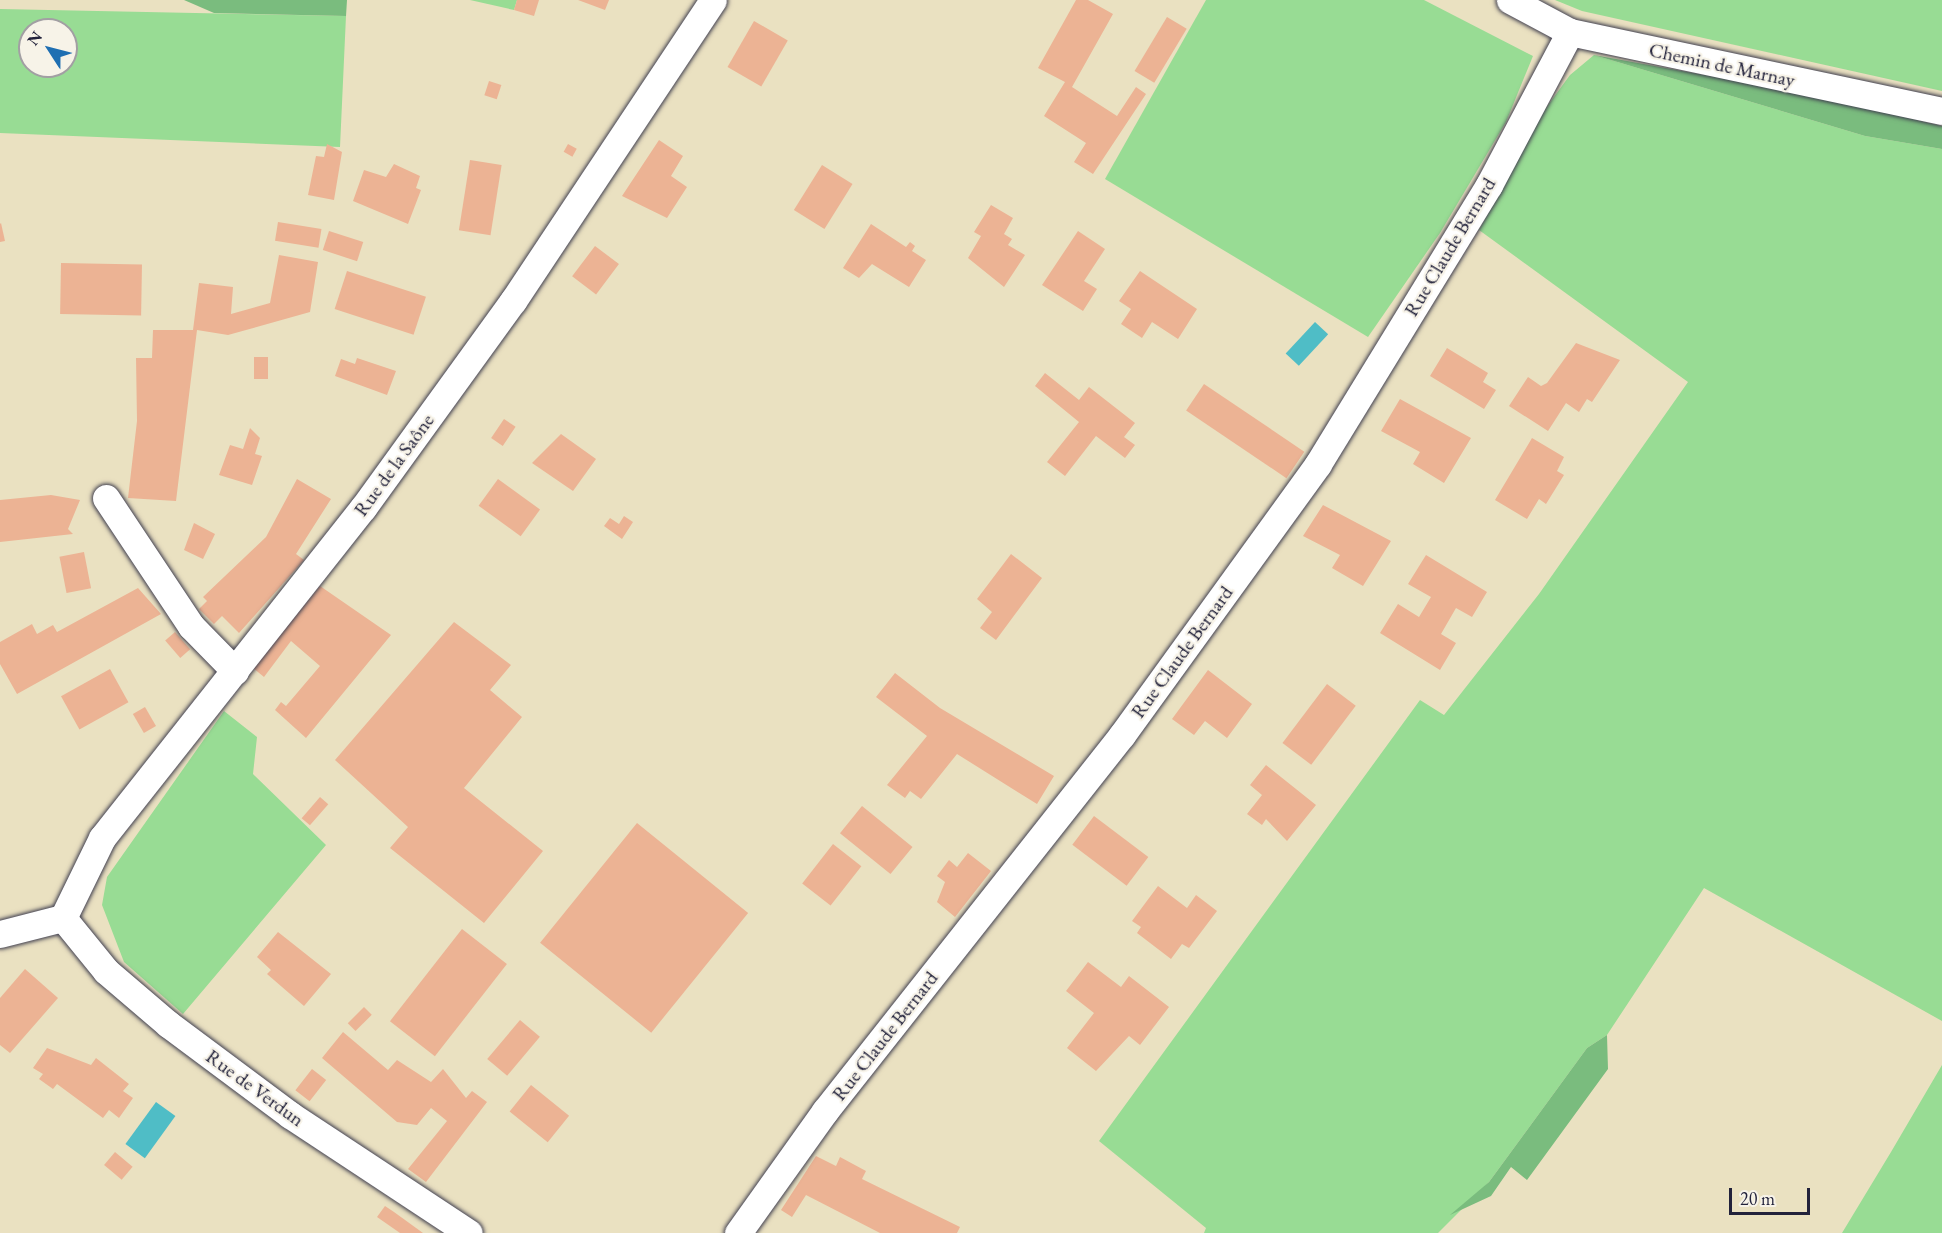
<!DOCTYPE html>
<meta charset="utf-8">
<style>
body{margin:0}
#map{position:relative;width:1942px;height:1233px;overflow:hidden;background:#eae1c1;font-family:"EB Garamond",serif}
div>[style]{position:absolute}
.green>*{inset:0;background:#98dc94}
.forest>*{inset:0;background:#7abc7e}
.water>*{inset:0;background:#4fbdc6;transform-origin:0 0}
.building>*{inset:0;background:#ecb394;transform-origin:0 0}
.roads{filter:drop-shadow(0 0 2px #403f4f) drop-shadow(0 0 2px #403f4f)}
.street>*{height:27px;margin:-13.5px;padding:0 13.5px;transform-origin:13.5px;border-radius:13.5px;background:#fff}
span{translate:-50% -50%;white-space:nowrap;text-align:center;line-height:1.15;-webkit-text-stroke:4.5px #f7f3e8;paint-order:stroke}
.street-label{font-size:20px;color:#22223b}
.north{position:absolute;left:18px;top:18px;width:60px;height:60px;box-sizing:border-box;background:#f7f3e8;border:2px solid #a29fa3;border-radius:50%;rotate:306deg;font-size:16px;font-weight:700;line-height:24px;text-align:center;color:#22223b}
.north::after{content:'';display:block;margin:auto;width:21px;height:27px;background:#1f6fb2;clip-path:polygon(50% 0,100% 100%,50% 72%,0 100%)}
.scale{position:absolute;left:1729px;top:1188px;width:81px;height:27px;box-sizing:border-box;border:3px solid #22223b;border-top:0;padding-left:8px;font-size:18px;line-height:21px;white-space:nowrap;color:#22223b;-webkit-text-stroke:4px #f7f3e8;paint-order:stroke}
</style>
<div id="map">
<div class="green">
<div style="clip-path:polygon(470px 0,517px 0,514px 10px)"></div>
<div style="clip-path:polygon(1206px 0,1424px 0,1533px 56px,1506px 122px,1440px 233px,1368px 337px,1105px 179px)"></div>
<div style="clip-path:polygon(1555px 0,1942px 0,1942px 91px,1582px 11px)"></div>
<div style="clip-path:polygon(evenodd,0 9px,346px 16px,340px 147px,0 133px,0 9px,30px 30px,66px 30px,66px 66px,30px 66px,30px 30px)"></div>
<div style="clip-path:polygon(1594px 55px,1865px 136px,1942px 149px,1942px 1021px,1704px 888px,1607px 1035px,1587px 1048px,1489px 1182px,1438px 1233px,1204px 1233px,1206px 1228px,1099px 1141px,1420px 700px,1444px 715px,1539px 594px,1688px 382px,1479px 230px,1543px 112px,1570px 75px)"></div>
<div style="clip-path:polygon(224px 711px,257px 737px,253px 774px,326px 845px,183px 1014px,124px 962px,102px 905px,107px 877px)"></div>
<div style="clip-path:polygon(1942px 1065px,1942px 1233px,1842px 1233px,1891px 1152px)"></div>
</div>
<div class="forest">
<div style="clip-path:polygon(184px 0,347px 0,346px 16px,214px 13px)"></div>
<div style="clip-path:polygon(1594px 55px,1803px 93px,1942px 126px,1942px 149px,1865px 136px)"></div>
<div style="clip-path:polygon(1607px 1035px,1608px 1069px,1527px 1180px,1511px 1167px,1491px 1196px,1450px 1215px,1489px 1182px,1587px 1048px)"></div>
</div>
<div class="water">
<div style="left:1315px;top:322px;width:18px;height:43px;rotate:43deg"></div>
<div style="left:156px;top:1102px;width:24px;height:52px;rotate:36deg"></div>
</div>
<div class="building">
<div style="clip-path:polygon(517px 0,539px 0,534px 16px,514px 10px)"></div>
<div style="clip-path:polygon(578px 0,609px 0,605px 10px)"></div>
<div style="clip-path:polygon(1076px 0,1088px 0,1113px 14px,1072px 87px,1117px 116px,1136px 87px,1146px 94px,1093px 174px,1074px 162px,1086px 143px,1044px 116px,1065px 82px,1038px 68px)"></div>
<div style="left:1167px;top:17px;width:23px;height:63px;rotate:31deg"></div>
<div style="left:754px;top:21px;width:39px;height:53px;rotate:30deg"></div>
<div style="left:489px;top:81px;width:13px;height:15px;rotate:18deg"></div>
<div style="clip-path:polygon(659px 140px,683px 156px,671px 176px,687px 187px,667px 218px,622px 196px)"></div>
<div style="clip-path:polygon(327px 144px,342px 152px,334px 200px,308px 195px,316px 156px,324px 157px)"></div>
<div style="left:568px;top:144px;width:10px;height:9px;rotate:29deg"></div>
<div style="left:470px;top:160px;width:32px;height:71px;rotate:9deg"></div>
<div style="clip-path:polygon(394px 164px,420px 176px,416px 188px,421px 190px,408px 224px,353px 201px,364px 170px,386px 177px)"></div>
<div style="left:822px;top:165px;width:36px;height:53px;rotate:32deg"></div>
<div style="clip-path:polygon(991px 205px,1013px 218px,1004px 234px,1012px 239px,1008px 245px,1025px 255px,1004px 287px,968px 258px,981px 236px,974px 232px)"></div>
<div style="left:278px;top:222px;width:44px;height:19px;rotate:9deg"></div>
<div style="clip-path:polygon(1px 223px,5px 241px,0 242px,0 224px)"></div>
<div style="clip-path:polygon(871px 224px,906px 247px,910px 242px,915px 246px,912px 251px,926px 260px,909px 287px,872px 264px,859px 278px,843px 268px)"></div>
<div style="left:329px;top:231px;width:36px;height:20px;rotate:18deg"></div>
<div style="clip-path:polygon(1078px 231px,1105px 249px,1084px 281px,1097px 289px,1083px 311px,1042px 285px)"></div>
<div style="left:595px;top:246px;width:30px;height:38px;rotate:37deg"></div>
<div style="clip-path:polygon(279px 255px,318px 262px,310px 312px,228px 335px,197px 330px,176px 501px,128px 498px,137px 421px,136px 358px,152px 358px,153px 330px,193px 330px,199px 283px,233px 287px,231px 314px,270px 303px)"></div>
<div style="left:61px;top:263px;width:81px;height:51px;rotate:1deg"></div>
<div style="left:347px;top:271px;width:83px;height:40px;rotate:18deg"></div>
<div style="clip-path:polygon(1140px 271px,1197px 309px,1178px 339px,1152px 322px,1142px 338px,1121px 324px,1131px 309px,1119px 301px)"></div>
<div style="clip-path:polygon(1576px 343px,1620px 360px,1592px 402px,1587px 399px,1579px 412px,1566px 403px,1548px 431px,1509px 406px,1528px 377px,1541px 386px,1547px 383px)"></div>
<div style="clip-path:polygon(1447px 348px,1488px 373px,1483px 382px,1496px 390px,1484px 409px,1430px 376px)"></div>
<div style="left:254px;top:357px;width:14px;height:22px"></div>
<div style="clip-path:polygon(357px 358px,396px 371px,387px 395px,335px 376px,341px 359px,355px 364px)"></div>
<div style="clip-path:polygon(1045px 373px,1079px 400px,1089px 387px,1135px 423px,1124px 437px,1135px 445px,1125px 458px,1096px 436px,1065px 476px,1047px 462px,1079px 422px,1035px 386px)"></div>
<div style="left:1204px;top:384px;width:121px;height:32px;rotate:34deg"></div>
<div style="clip-path:polygon(1400px 399px,1471px 438px,1444px 483px,1413px 464px,1420px 452px,1381px 431px)"></div>
<div style="left:504px;top:419px;width:14px;height:23px;rotate:34deg"></div>
<div style="clip-path:polygon(250px 428px,260px 438px,255px 454px,262px 456px,252px 485px,219px 475px,230px 445px,243px 449px)"></div>
<div style="clip-path:polygon(561px 434px,596px 459px,573px 491px,532px 463px)"></div>
<div style="clip-path:polygon(1532px 438px,1564px 457px,1557px 471px,1564px 475px,1546px 504px,1539px 499px,1527px 519px,1495px 500px)"></div>
<div style="clip-path:polygon(297px 479px,331px 499px,296px 554px,304px 560px,239px 633px,222px 616px,214px 624px,199px 609px,207px 601px,203px 597px,266px 537px)"></div>
<div style="left:498px;top:479px;width:52px;height:33px;rotate:36deg"></div>
<div style="clip-path:polygon(51px 495px,80px 500px,68px 529px,73px 534px,0 542px,0 500px)"></div>
<div style="clip-path:polygon(1323px 505px,1391px 541px,1363px 586px,1332px 568px,1340px 555px,1303px 536px)"></div>
<div style="clip-path:polygon(624px 516px,633px 522px,622px 539px,604px 526px,610px 518px,619px 524px)"></div>
<div style="clip-path:polygon(194px 523px,215px 534px,203px 559px,184px 550px)"></div>
<div style="left:84px;top:552px;width:37px;height:25px;rotate:79deg"></div>
<div style="clip-path:polygon(1011px 554px,1042px 578px,996px 640px,980px 628px,992px 612px,977px 599px)"></div>
<div style="clip-path:polygon(1426px 555px,1487px 592px,1472px 617px,1456px 608px,1441px 634px,1456px 643px,1440px 670px,1380px 633px,1398px 604px,1419px 617px,1431px 597px,1408px 584px)"></div>
<div style="clip-path:polygon(320px 586px,391px 635px,306px 738px,275px 710px,281px 702px,286px 706px,320px 666px,291px 641px,264px 677px,253px 668px)"></div>
<div style="clip-path:polygon(138px 588px,161px 614px,17px 694px,0 664px,0 642px,32px 624px,37px 634px,53px 625px,57px 632px)"></div>
<div style="clip-path:polygon(454px 622px,511px 665px,490px 690px,522px 717px,464px 788px,543px 851px,484px 923px,390px 848px,408px 827px,335px 760px)"></div>
<div style="left:175px;top:632px;width:23px;height:13px;rotate:49deg"></div>
<div style="left:110px;top:669px;width:38px;height:56px;rotate:61deg"></div>
<div style="clip-path:polygon(1208px 670px,1252px 704px,1227px 738px,1205px 721px,1194px 735px,1172px 719px)"></div>
<div style="clip-path:polygon(895px 673px,940px 708px,1054px 776px,1037px 804px,957px 754px,921px 799px,910px 791px,905px 798px,887px 785px,927px 736px,876px 697px)"></div>
<div style="left:1327px;top:684px;width:36px;height:74px;rotate:37deg"></div>
<div style="left:145px;top:707px;width:22px;height:14px;rotate:60deg"></div>
<div style="clip-path:polygon(1266px 765px,1316px 805px,1287px 841px,1266px 819px,1262px 825px,1247px 814px,1262px 795px,1250px 785px)"></div>
<div style="left:320px;top:797px;width:11px;height:28px;rotate:41deg"></div>
<div style="left:862px;top:806px;width:65px;height:35px;rotate:39deg"></div>
<div style="left:1094px;top:816px;width:68px;height:36px;rotate:37deg"></div>
<div style="left:637px;top:823px;width:143px;height:154px;rotate:39deg"></div>
<div style="left:833px;top:844px;width:36px;height:50px;rotate:38deg"></div>
<div style="clip-path:polygon(968px 853px,991px 871px,955px 917px,937px 902px,945px 882px,937px 876px,949px 860px,957px 867px)"></div>
<div style="clip-path:polygon(1158px 886px,1187px 908px,1196px 895px,1217px 911px,1189px 948px,1182px 944px,1171px 959px,1137px 933px,1141px 927px,1132px 921px)"></div>
<div style="left:462px;top:929px;width:57px;height:117px;rotate:38deg"></div>
<div style="clip-path:polygon(278px 932px,331px 974px,304px 1006px,267px 974px,271px 970px,257px 957px)"></div>
<div style="clip-path:polygon(1088px 962px,1121px 987px,1129px 976px,1169px 1007px,1140px 1045px,1129px 1036px,1096px 1071px,1067px 1048px,1094px 1013px,1066px 991px)"></div>
<div style="clip-path:polygon(25px 969px,58px 998px,10px 1053px,0 1045px,0 998px)"></div>
<div style="left:364px;top:1007px;width:11px;height:23px;rotate:45deg"></div>
<div style="left:520px;top:1020px;width:26px;height:51px;rotate:40deg"></div>
<div style="clip-path:polygon(343px 1032px,388px 1070px,397px 1060px,431px 1082px,443px 1069px,466px 1098px,472px 1091px,487px 1102px,426px 1182px,408px 1169px,447px 1121px,431px 1108px,417px 1125px,397px 1122px,322px 1058px)"></div>
<div style="clip-path:polygon(47px 1048px,91px 1065px,96px 1058px,129px 1084px,123px 1091px,133px 1098px,119px 1118px,109px 1110px,103px 1118px,57px 1084px,53px 1089px,39px 1079px,43px 1074px,33px 1068px)"></div>
<div style="left:312px;top:1069px;width:18px;height:27px;rotate:38deg"></div>
<div style="left:531px;top:1085px;width:49px;height:34px;rotate:39deg"></div>
<div style="left:115px;top:1152px;width:23px;height:17px;rotate:40deg"></div>
<div style="clip-path:polygon(816px 1156px,836px 1166px,840px 1157px,866px 1171px,862px 1179px,960px 1227px,957px 1233px,880px 1233px,806px 1195px,792px 1217px,781px 1210px)"></div>
<div style="clip-path:polygon(385px 1206px,394px 1212px,423px 1233px,400px 1233px,377px 1217px)"></div>
</div>
<div class="roads">
<div class="street">
<div style="left:1510px;top:0;width:68px;rotate:28.1deg"></div>
<div style="left:1570px;top:32px;width:380px;rotate:12deg"></div>
<div style="left:106px;top:498px;width:154px;rotate:56.4deg"></div>
<div style="left:191px;top:626px;width:63px;rotate:45.6deg"></div>
<div style="left:63px;top:918px;width:89px;rotate:-64deg"></div>
<div style="left:102px;top:838px;width:421px;rotate:-51.7deg"></div>
<div style="left:363px;top:508px;width:256px;rotate:-54.1deg"></div>
<div style="left:513px;top:301px;width:361px;rotate:-56.4deg"></div>
<div style="left:63px;top:918px;width:68px;rotate:50.9deg"></div>
<div style="left:106px;top:971px;width:82px;rotate:40.5deg"></div>
<div style="left:168px;top:1024px;width:152px;rotate:36.7deg"></div>
<div style="left:290px;top:1115px;width:214px;rotate:33.4deg"></div>
<div style="left:0;top:934px;width:65px;rotate:-14.3deg"></div>
<div style="left:738px;top:1233px;width:150px;rotate:-54.5deg"></div>
<div style="left:825px;top:1111px;width:479px;rotate:-51.7deg"></div>
<div style="left:1122px;top:735px;width:334px;rotate:-54.1deg"></div>
<div style="left:1318px;top:464px;width:327px;rotate:-58.5deg"></div>
<div style="left:1489px;top:185px;width:173px;rotate:-62.1deg"></div>
</div>
</div>
<div class="street-label">
<span style="left:1722px;top:65px;rotate:12deg">Chemin de Marnay</span>
<span style="left:1450px;top:247px;rotate:-59deg">Rue Claude Bernard</span>
<span style="left:394px;top:465px;rotate:-54deg">Rue de la Saône</span>
<span style="left:1182px;top:652px;rotate:-54deg">Rue Claude Bernard</span>
<span style="left:885px;top:1036px;rotate:-52deg">Rue Claude Bernard</span>
<span style="left:255px;top:1088px;rotate:36deg">Rue de Verdun</span>
</div>
<div class="north">N</div>
<div class="scale">20 m</div>
</div>
